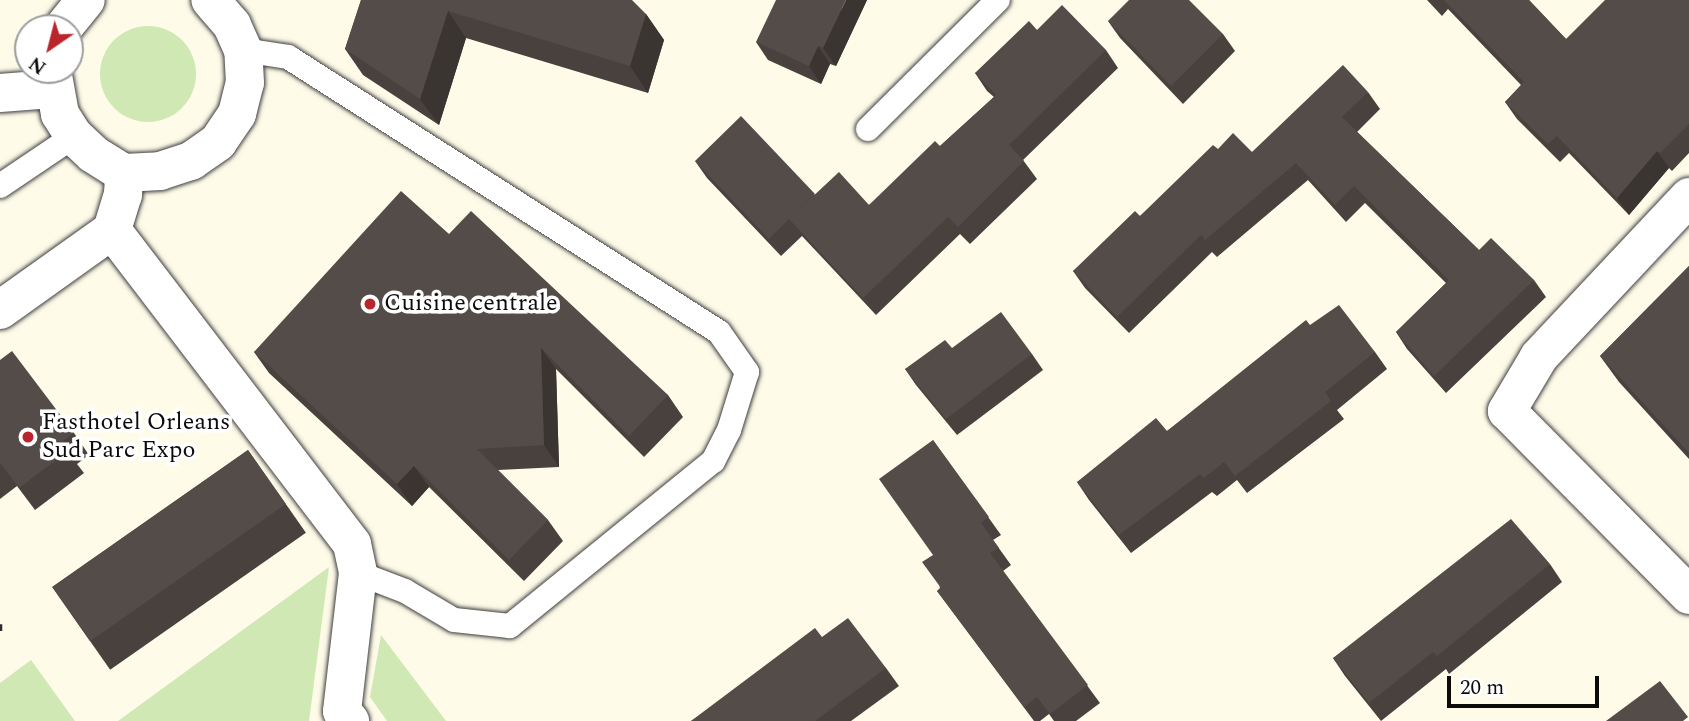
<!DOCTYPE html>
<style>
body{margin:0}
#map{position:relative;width:1689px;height:721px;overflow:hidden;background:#fffbe9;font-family:Spectral,serif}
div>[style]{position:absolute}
.green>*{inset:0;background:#cfe8b4}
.round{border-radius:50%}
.path>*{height:4.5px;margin-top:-2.25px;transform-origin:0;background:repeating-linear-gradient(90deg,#2d2d2d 0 7px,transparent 0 10.5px)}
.roads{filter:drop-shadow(0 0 2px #3e3e3e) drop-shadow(0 0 2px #3e3e3e)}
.lane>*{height:24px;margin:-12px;padding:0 12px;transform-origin:12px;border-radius:12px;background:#fff}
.street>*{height:38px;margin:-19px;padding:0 19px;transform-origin:19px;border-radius:19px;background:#fff}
.wall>*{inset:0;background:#48413e;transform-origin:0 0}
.shaded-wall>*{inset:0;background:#3b3532}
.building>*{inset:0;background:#544c48;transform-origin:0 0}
.dots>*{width:19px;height:19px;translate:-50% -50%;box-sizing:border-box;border:4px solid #fff;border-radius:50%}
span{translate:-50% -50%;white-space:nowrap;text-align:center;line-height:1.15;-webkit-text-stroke:7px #fff;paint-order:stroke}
.poi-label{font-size:24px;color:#0b0b0b}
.left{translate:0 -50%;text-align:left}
.north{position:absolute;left:14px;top:14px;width:70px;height:70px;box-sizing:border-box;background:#fff;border:2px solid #9d9d9d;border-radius:50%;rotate:215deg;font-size:19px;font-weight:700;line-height:28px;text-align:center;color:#0b0b0b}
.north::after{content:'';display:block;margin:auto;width:24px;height:32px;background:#ba242b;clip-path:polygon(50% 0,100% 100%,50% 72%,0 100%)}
.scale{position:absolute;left:1447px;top:676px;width:152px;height:32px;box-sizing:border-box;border:4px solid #0b0b0b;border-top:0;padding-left:9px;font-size:21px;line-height:24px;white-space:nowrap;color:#0b0b0b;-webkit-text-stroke:5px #fff;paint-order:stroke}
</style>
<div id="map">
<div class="green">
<div class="round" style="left:100px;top:26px;width:96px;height:96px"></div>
<div style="clip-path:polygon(329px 567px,309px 721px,118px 721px)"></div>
<div style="clip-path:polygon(381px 635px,446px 721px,387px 721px,370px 697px)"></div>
<div style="clip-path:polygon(31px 660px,75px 721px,0 721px,0 683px)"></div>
</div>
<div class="path">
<div style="left:0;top:624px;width:8px;rotate:90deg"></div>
</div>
<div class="roads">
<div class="lane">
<div style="left:243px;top:50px;width:46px;rotate:8.8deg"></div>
<div style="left:288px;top:57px;width:511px;rotate:32.54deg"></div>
<div style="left:719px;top:332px;width:49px;rotate:55deg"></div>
<div style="left:747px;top:372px;width:61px;rotate:107.2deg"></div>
<div style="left:729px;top:430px;width:35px;rotate:117deg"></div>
<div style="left:713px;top:461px;width:262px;rotate:140.9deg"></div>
<div style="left:510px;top:626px;width:56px;rotate:-173.9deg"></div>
<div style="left:454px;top:620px;width:57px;rotate:-149.4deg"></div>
<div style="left:405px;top:591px;width:50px;rotate:-159deg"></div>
<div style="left:868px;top:129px;width:183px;rotate:-44.8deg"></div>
<div style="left:0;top:186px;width:89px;rotate:-34deg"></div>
</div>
<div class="street">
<div style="left:63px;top:28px;width:36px;rotate:-51deg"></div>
<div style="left:52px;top:70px;width:45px;rotate:79.7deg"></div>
<div style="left:60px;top:114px;width:26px;rotate:58deg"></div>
<div style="left:74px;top:136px;width:26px;rotate:43deg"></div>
<div style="left:93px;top:154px;width:36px;rotate:32deg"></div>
<div style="left:124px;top:173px;width:36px;rotate:-3deg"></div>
<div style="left:160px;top:171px;width:33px;rotate:-18deg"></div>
<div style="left:191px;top:161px;width:33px;rotate:-35deg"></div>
<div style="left:218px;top:142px;width:34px;rotate:-56deg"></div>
<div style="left:237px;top:114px;width:32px;rotate:-76deg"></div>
<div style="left:245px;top:83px;width:33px;rotate:-93deg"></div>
<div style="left:243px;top:50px;width:27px;rotate:-114deg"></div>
<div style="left:232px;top:25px;width:33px;rotate:-131deg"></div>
<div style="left:0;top:93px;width:52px;rotate:-4.4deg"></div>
<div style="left:1689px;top:197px;width:219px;rotate:133.2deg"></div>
<div style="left:1539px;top:357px;width:63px;rotate:120.7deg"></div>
<div style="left:1507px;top:411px;width:259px;rotate:45.3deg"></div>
<div style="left:112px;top:230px;width:395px;rotate:52.6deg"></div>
<div style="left:352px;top:544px;width:30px;rotate:78deg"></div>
<div style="left:358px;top:573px;width:139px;rotate:96.6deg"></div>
<div style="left:342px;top:711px;width:13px;rotate:51deg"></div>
<div style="left:0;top:310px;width:138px;rotate:-35.5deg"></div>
<div style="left:112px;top:230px;width:37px;rotate:-73deg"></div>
<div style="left:123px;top:195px;width:22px;rotate:-87deg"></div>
</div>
</div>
<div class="wall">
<div style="clip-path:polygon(361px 0,646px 14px,664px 40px,648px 93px,466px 38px,439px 125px,363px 75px,345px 49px)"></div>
<div style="clip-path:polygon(867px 0,836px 66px,830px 64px,821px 84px,768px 60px,756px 42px)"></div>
<div style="clip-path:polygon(1427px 0,1529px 0,1566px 39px,1689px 0,1689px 153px,1672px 171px,1669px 168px,1629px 215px,1569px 153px,1560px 162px,1517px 119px,1505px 102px,1521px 85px,1448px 9px,1442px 16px)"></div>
<div style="clip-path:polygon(1108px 21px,1223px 34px,1235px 51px,1183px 104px,1120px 38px)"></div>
<div style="clip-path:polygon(1037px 30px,1106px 50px,1118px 68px,1023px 160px,1037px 179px,970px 244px,960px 234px,876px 315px,802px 236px,781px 256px,707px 178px,695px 161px,815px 195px,869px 205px,940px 146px,994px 97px,987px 91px,975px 73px)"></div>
<div style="clip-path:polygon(1368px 92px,1380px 109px,1357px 132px,1479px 250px,1534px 280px,1546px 297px,1446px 393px,1407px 349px,1396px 332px,1446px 283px,1365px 203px,1346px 222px,1308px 180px,1217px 257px,1212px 252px,1129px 333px,1085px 288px,1073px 271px,1140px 216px,1218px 149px,1252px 152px)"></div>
<div style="clip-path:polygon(449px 234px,668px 395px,683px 417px,644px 457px,556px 369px,559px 467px,498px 470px,548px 520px,563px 541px,524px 581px,429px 487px,412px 506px,269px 373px,254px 352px)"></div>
<div style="clip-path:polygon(1689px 266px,1689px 459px,1619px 382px,1600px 356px)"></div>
<div style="clip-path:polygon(1310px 325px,1375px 352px,1387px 369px,1337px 410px,1344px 419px,1247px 493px,1237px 480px,1217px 496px,1212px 492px,1131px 553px,1089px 500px,1077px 482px,1167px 431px)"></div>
<div style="clip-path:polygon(952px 348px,1032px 354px,1043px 370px,957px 435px,916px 385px,905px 369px)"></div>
<div style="clip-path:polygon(0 360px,74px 433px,89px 455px,77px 464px,84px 473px,35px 510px,17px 486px,0 499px)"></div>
<div style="clip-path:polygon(933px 440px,1001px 535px,993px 540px,1011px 565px,1003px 571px,1100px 703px,1076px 721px,1054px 721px,1049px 714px,1040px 721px,1034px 721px,937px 591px,940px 588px,933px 555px)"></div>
<div style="left:248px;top:450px;width:101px;height:239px;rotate:55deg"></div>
<div style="clip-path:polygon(1550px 564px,1562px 582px,1449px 674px,1446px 669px,1381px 721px,1345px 676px,1333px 658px)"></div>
<div style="clip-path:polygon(822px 637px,886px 668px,899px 686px,851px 721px,691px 721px)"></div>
</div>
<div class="shaded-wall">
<div style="clip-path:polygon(846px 0,867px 0,836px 66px,823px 48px)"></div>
<div style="clip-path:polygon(448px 11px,466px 38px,439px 125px,420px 99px)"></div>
<div style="clip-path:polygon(646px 14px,664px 40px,648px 93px,630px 66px)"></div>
<div style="clip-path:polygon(818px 46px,830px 64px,821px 84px,809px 66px)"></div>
<div style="clip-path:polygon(1657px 151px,1669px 168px,1629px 215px,1617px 198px)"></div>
<div style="clip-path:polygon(541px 348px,556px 369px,559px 467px,544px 445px)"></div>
<div style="clip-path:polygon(414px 466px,429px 487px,412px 506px,397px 484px)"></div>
</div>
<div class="building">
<div style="clip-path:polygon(361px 0,632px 0,646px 14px,630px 66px,448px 11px,420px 99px,345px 49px)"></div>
<div style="clip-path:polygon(776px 0,846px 0,823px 48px,818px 46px,809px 66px,756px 42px)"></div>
<div style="clip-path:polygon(1129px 0,1189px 0,1223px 34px,1171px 86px,1108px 21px)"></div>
<div style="clip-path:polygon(1444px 0,1529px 0,1566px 39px,1605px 0,1689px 0,1689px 124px,1660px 153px,1657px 151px,1617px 198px,1557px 136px,1548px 144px,1505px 102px,1524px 82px)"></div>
<div style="clip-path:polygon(1062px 5px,1106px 50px,1009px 145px,1024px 161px,958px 227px,948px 217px,863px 298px,789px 219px,769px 239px,695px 161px,741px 116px,815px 194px,793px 215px,839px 172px,869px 205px,935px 141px,940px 146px,996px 95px,975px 73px,1029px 21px,1037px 30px)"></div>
<div style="clip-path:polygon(1343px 65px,1368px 92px,1342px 117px,1479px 250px,1491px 238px,1534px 280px,1434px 376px,1396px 332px,1449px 280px,1354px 186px,1335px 205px,1296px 163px,1205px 240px,1201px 235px,1117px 317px,1073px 271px,1135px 211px,1140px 216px,1213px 145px,1218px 149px,1233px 133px,1252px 152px)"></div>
<div style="clip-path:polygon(401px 191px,449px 234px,471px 211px,668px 395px,629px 436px,541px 348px,544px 445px,477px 449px,548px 520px,509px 560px,414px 466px,397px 484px,254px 352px)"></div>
<div style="clip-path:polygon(1689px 266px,1689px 453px,1600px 356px)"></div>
<div style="clip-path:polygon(1339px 305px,1375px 352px,1325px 392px,1331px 401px,1235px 476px,1224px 462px,1204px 478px,1200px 474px,1119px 535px,1077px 482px,1156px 418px,1167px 431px,1306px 320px,1310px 325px)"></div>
<div style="clip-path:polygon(1001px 312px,1032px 354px,946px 419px,905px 369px,945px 340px,952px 348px)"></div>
<div style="clip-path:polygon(12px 351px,74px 433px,62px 442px,68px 451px,19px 488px,1px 464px,0 465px,0 360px)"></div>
<div style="clip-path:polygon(933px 440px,989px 517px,981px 523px,999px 548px,990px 553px,1088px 685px,1050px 714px,1037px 697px,1024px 707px,937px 591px,941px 588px,922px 562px,933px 555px,879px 479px)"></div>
<div style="left:248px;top:450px;width:66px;height:239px;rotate:55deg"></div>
<div style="clip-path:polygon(1511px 519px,1550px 564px,1437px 656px,1433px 652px,1369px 703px,1333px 658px)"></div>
<div style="clip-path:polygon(848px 618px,886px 668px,815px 721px,691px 721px,815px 628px,822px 637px)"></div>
<div style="clip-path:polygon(1660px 681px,1688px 717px,1683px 721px,1606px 721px)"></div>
</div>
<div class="dots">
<div style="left:370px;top:304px;background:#ba242b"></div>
<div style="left:28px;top:437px;background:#ba242b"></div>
</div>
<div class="poi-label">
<span class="left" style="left:384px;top:304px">Cuisine centrale</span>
<span class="left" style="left:42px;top:437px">Fasthotel Orleans<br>Sud Parc Expo</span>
</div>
<div class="north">N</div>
<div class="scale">20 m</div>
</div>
